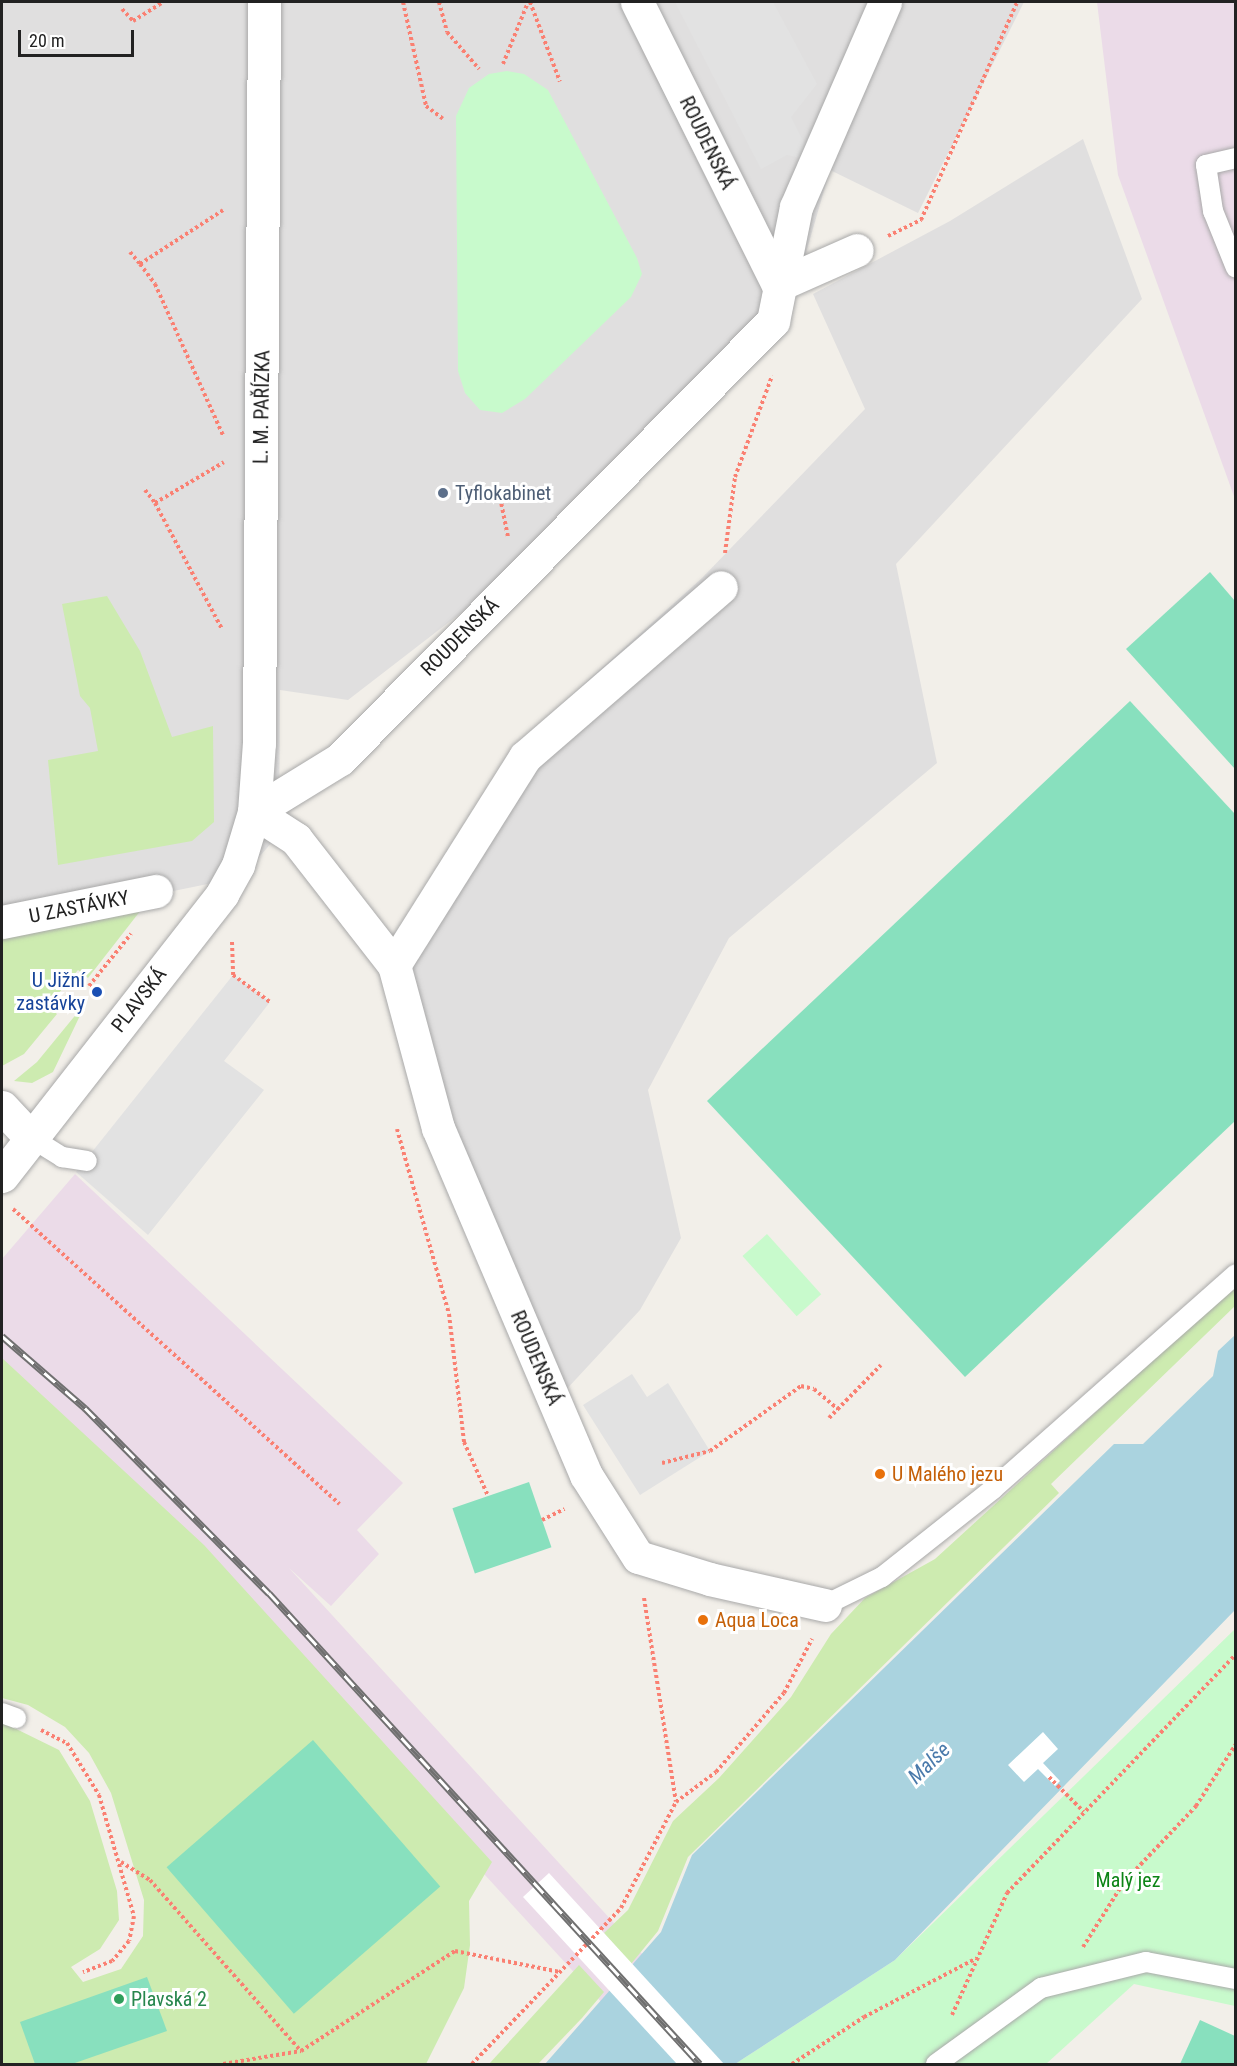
<!DOCTYPE html>
<meta charset="utf-8">
<style>
body{margin:0}
#map{position:relative;width:1237px;height:2066px;overflow:hidden;background:#f2efe9;font-family:"Roboto Condensed",sans-serif}
div>[style]{position:absolute}
.residential>*{inset:0;background:#e0dfdf}
.industrial>*{inset:0;background:#ebdbe8}
.grass>*{inset:0;background:#cdebb0}
.park>*{inset:0;background:#c8facc;transform-origin:0 0}
.pitch>*{inset:0;background:#88e0be;transform-origin:0 0}
.parking>*{inset:0;background:#e2e2e2}
.water>*{inset:0;background:#aad3df}
.pier>*{inset:0;background:#fff}
.path>*{height:4px;margin-top:-2px;transform-origin:0;background:repeating-linear-gradient(90deg,#fa8072 0 3px,transparent 0 6px)}
.roads{filter:drop-shadow(0 0 2px #a9a9a9) drop-shadow(0 0 2px #a9a9a9)}
.service>*{height:20px;margin:-10px;padding:0 10px;transform-origin:10px;border-radius:10px;background:#fff}
.minor>*{height:33px;margin:-16.5px;padding:0 16.5px;transform-origin:16.5px;border-radius:16.5px;background:#fff}
.tertiary>*{height:33px;margin:-16.5px;padding:0 16.5px;transform-origin:16.5px;border-radius:16.5px;background:#fff}
.rail>*{height:7px;margin-top:-3.5px;transform-origin:0;background:repeating-linear-gradient(90deg,#fff 0 14px,#707070 0 28px);box-sizing:border-box;border-block:2px solid #707070}
.dots>*{width:16px;height:16px;translate:-50% -50%;box-sizing:border-box;border:3px solid #fff;border-radius:50%}
span{translate:-50% -50%;white-space:nowrap;text-align:center;line-height:1.15;-webkit-text-stroke:6px #fff;paint-order:stroke}
.street-label{font-size:20px;color:#222}
.service-label{font-size:20px;color:#4e5e75}
.left{translate:0 -50%;text-align:left}
.transit-label{font-size:20px;color:#164399}
.right{translate:-100% -50%;text-align:right}
.food-label{font-size:20px;color:#c56008}
.park-label{font-size:20px;color:#0c8416}
.leisure-label{font-size:20px;color:#27864d}
.water-label{font-size:21px;color:#4a7aab;font-style:italic}
.frame{position:absolute;inset:0;border:3px solid #222;pointer-events:none}
.scale{position:absolute;left:18px;top:30px;width:116px;height:27px;box-sizing:border-box;border:3px solid #222;border-top:0;padding-left:8px;font-size:18px;line-height:21px;white-space:nowrap;color:#222;-webkit-text-stroke:4px #fff;paint-order:stroke}
</style>
<div id="map">
<div class="residential">
<div style="clip-path:polygon(2px 2px,1024px 2px,918px 213px,830px 170px,785px 325px,637px 477px,348px 700px,280px 690px,279px 834px,242px 877px,2px 926px)"></div>
<div style="clip-path:polygon(1083px 139px,1142px 299px,896px 564px,937px 763px,729px 938px,648px 1090px,681px 1238px,640px 1310px,564px 1392px,382px 966px,515px 746px,702px 578px,865px 409px,813px 294px,950px 221px)"></div>
</div>
<div class="industrial">
<div style="clip-path:polygon(1097px 2px,1235px 2px,1235px 499px,1118px 175px)"></div>
<div style="clip-path:polygon(75px 1174px,403px 1483px,357px 1530px,379px 1554px,331px 1606px,289px 1568px,743px 2064px,658px 2064px,246px 1614px,2px 1377px,2px 1259px)"></div>
</div>
<div class="grass">
<div style="clip-path:polygon(107px 596px,140px 651px,172px 737px,213px 726px,214px 822px,192px 841px,58px 865px,48px 760px,98px 751px,90px 708px,80px 696px,62px 604px)"></div>
<div style="clip-path:polygon(141px 910px,88px 978px,78px 970px,48px 1006px,57px 1014px,24px 1054px,2px 1066px,2px 932px)"></div>
<div style="clip-path:polygon(87px 1001px,53px 1072px,32px 1083px,14px 1081px,37px 1062px)"></div>
<div style="clip-path:polygon(1235px 1285px,1235px 1306px,1051px 1484px,1059px 1493px,688px 1857px,658px 1931px,631px 1964px,604px 1933px,628px 1910px,673px 1821px,719px 1778px,791px 1697px,831px 1634px,865px 1598px,935px 1559px)"></div>
<div style="clip-path:polygon(2px 1358px,204px 1545px,492px 1862px,469px 1901px,470px 1945px,464px 1988px,426px 2064px,2px 2064px,2px 1722px,59px 1750px,90px 1801px,117px 1891px,119px 1920px,100px 1949px,71px 1967px,83px 1982px,121px 1969px,143px 1936px,144px 1900px,111px 1793px,89px 1753px,65px 1727px,28px 1705px,2px 1698px)"></div>
<div style="clip-path:polygon(579px 1965px,604px 1992px,582px 2018px,538px 2064px,489px 2064px)"></div>
</div>
<div class="park">
<div style="clip-path:polygon(507px 71px,524px 74px,548px 90px,637px 258px,642px 274px,631px 297px,525px 399px,502px 413px,480px 410px,465px 393px,458px 371px,456px 116px,469px 88px,489px 74px)"></div>
<div style="left:767px;top:1234px;width:81px;height:33px;rotate:48deg"></div>
<div style="clip-path:polygon(1235px 1629px,1235px 2006px,1134px 1984px,1046px 2064px,735px 2064px,895px 1960px)"></div>
</div>
<div class="pitch">
<div style="clip-path:polygon(1210px 572px,1235px 601px,1235px 769px,1126px 649px)"></div>
<div style="clip-path:polygon(1130px 701px,1235px 814px,1235px 1121px,965px 1377px,707px 1101px)"></div>
<div style="left:529px;top:1482px;width:69px;height:81px;rotate:71deg"></div>
<div style="left:313px;top:1740px;width:194px;height:194px;rotate:49deg"></div>
<div style="clip-path:polygon(147px 1977px,167px 2031px,72px 2064px,35px 2064px,20px 2022px)"></div>
<div style="clip-path:polygon(1200px 2020px,1235px 2036px,1235px 2064px,1180px 2064px)"></div>
</div>
<div class="parking">
<div style="clip-path:polygon(675px 2px,773px 2px,817px 84px,791px 117px,813px 161px,787px 155px,761px 169px)"></div>
<div style="clip-path:polygon(233px 975px,270px 1002px,224px 1061px,264px 1090px,148px 1235px,76px 1172px)"></div>
<div style="clip-path:polygon(632px 1374px,647px 1397px,668px 1383px,710px 1451px,640px 1495px,583px 1405px)"></div>
</div>
<div class="water">
<div style="clip-path:polygon(1235px 1335px,1235px 1610px,895px 1960px,735px 2064px,545px 2064px,661px 1932px,692px 1855px,1114px 1444px,1143px 1444px,1213px 1376px,1218px 1351px)"></div>
</div>
<div class="pier">
<div style="clip-path:polygon(1043px 1732px,1058px 1749px,1043px 1763px,1060px 1781px,1055px 1786px,1038px 1769px,1024px 1782px,1008px 1765px)"></div>
<div style="clip-path:polygon(549px 1873px,724px 2064px,677px 2064px,523px 1897px)"></div>
</div>
<div class="path">
<div style="left:403px;top:2px;width:107px;rotate:77.5deg"></div>
<div style="left:426px;top:106px;width:21px;rotate:37deg"></div>
<div style="left:439px;top:2px;width:31px;rotate:75deg"></div>
<div style="left:447px;top:32px;width:49px;rotate:49.1deg"></div>
<div style="left:530px;top:2px;width:85px;rotate:69.4deg"></div>
<div style="left:122px;top:9px;width:16px;rotate:47deg"></div>
<div style="left:133px;top:21px;width:36px;rotate:-32deg"></div>
<div style="left:503px;top:64px;width:67px;rotate:-68deg"></div>
<div style="left:888px;top:236px;width:37px;rotate:-26deg"></div>
<div style="left:921px;top:220px;width:238px;rotate:-66.2deg"></div>
<div style="left:130px;top:252px;width:16px;rotate:50deg"></div>
<div style="left:140px;top:264px;width:99px;rotate:-33deg"></div>
<div style="left:140px;top:264px;width:25px;rotate:53deg"></div>
<div style="left:155px;top:284px;width:166px;rotate:65.8deg"></div>
<div style="left:145px;top:490px;width:16px;rotate:52deg"></div>
<div style="left:155px;top:503px;width:80px;rotate:-30.7deg"></div>
<div style="left:499px;top:492px;width:46px;rotate:78.7deg"></div>
<div style="left:155px;top:503px;width:143px;rotate:62deg"></div>
<div style="left:725px;top:553px;width:77px;rotate:-82.5deg"></div>
<div style="left:735px;top:477px;width:108px;rotate:-69.9deg"></div>
<div style="left:232px;top:942px;width:33px;rotate:88deg"></div>
<div style="left:233px;top:975px;width:46px;rotate:36.1deg"></div>
<div style="left:89px;top:986px;width:67px;rotate:-51.1deg"></div>
<div style="left:397px;top:1129px;width:192px;rotate:74.3deg"></div>
<div style="left:449px;top:1314px;width:129px;rotate:83.3deg"></div>
<div style="left:464px;top:1442px;width:59px;rotate:66deg"></div>
<div style="left:13px;top:1209px;width:440px;rotate:42.1deg"></div>
<div style="left:829px;top:1418px;width:74px;rotate:-45.5deg"></div>
<div style="left:662px;top:1463px;width:49px;rotate:-14deg"></div>
<div style="left:710px;top:1451px;width:112px;rotate:-35.5deg"></div>
<div style="left:801px;top:1386px;width:13px;rotate:13deg"></div>
<div style="left:814px;top:1389px;width:31px;rotate:40deg"></div>
<div style="left:542px;top:1520px;width:25px;rotate:-26deg"></div>
<div style="left:644px;top:1598px;width:206px;rotate:81.1deg"></div>
<div style="left:41px;top:1730px;width:29px;rotate:27deg"></div>
<div style="left:67px;top:1743px;width:61px;rotate:58.4deg"></div>
<div style="left:99px;top:1795px;width:126px;rotate:73.9deg"></div>
<div style="left:134px;top:1916px;width:25px;rotate:101deg"></div>
<div style="left:129px;top:1941px;width:26px;rotate:130deg"></div>
<div style="left:112px;top:1961px;width:31px;rotate:159deg"></div>
<div style="left:1049px;top:1777px;width:49px;rotate:45deg"></div>
<div style="left:121px;top:1862px;width:34px;rotate:32deg"></div>
<div style="left:150px;top:1880px;width:228px;rotate:48.6deg"></div>
<div style="left:1083px;top:1947px;width:77px;rotate:-57.8deg"></div>
<div style="left:1124px;top:1882px;width:105px;rotate:-46.5deg"></div>
<div style="left:1196px;top:1806px;width:74px;rotate:-57.2deg"></div>
<div style="left:952px;top:2015px;width:134px;rotate:-65.7deg"></div>
<div style="left:1007px;top:1893px;width:331px;rotate:-46.2deg"></div>
<div style="left:223px;top:2064px;width:79px;rotate:-9.5deg"></div>
<div style="left:301px;top:2051px;width:184px;rotate:-33deg"></div>
<div style="left:455px;top:1951px;width:107px;rotate:11.3deg"></div>
<div style="left:472px;top:2064px;width:216px;rotate:-46.3deg"></div>
<div style="left:621px;top:1908px;width:119px;rotate:-62.6deg"></div>
<div style="left:676px;top:1802px;width:50px;rotate:-36.9deg"></div>
<div style="left:716px;top:1772px;width:104px;rotate:-49.3deg"></div>
<div style="left:784px;top:1693px;width:61px;rotate:-62.6deg"></div>
<div style="left:792px;top:2064px;width:86px;rotate:-33.1deg"></div>
<div style="left:864px;top:2017px;width:127px;rotate:-27.6deg"></div>
</div>
<div class="roads">
<div class="service">
<div style="left:1236px;top:158px;width:31px;rotate:167deg"></div>
<div style="left:1206px;top:165px;width:47px;rotate:81.3deg"></div>
<div style="left:1213px;top:211px;width:61px;rotate:68deg"></div>
<div style="left:30px;top:1137px;width:38px;rotate:32deg"></div>
<div style="left:62px;top:1157px;width:25px;rotate:9deg"></div>
<div style="left:825px;top:1605px;width:64px;rotate:-26.2deg"></div>
<div style="left:882px;top:1577px;width:142px;rotate:-38.4deg"></div>
<div style="left:993px;top:1489px;width:324px;rotate:-41.5deg"></div>
<div style="left:2px;top:1713px;width:15px;rotate:20deg"></div>
<div style="left:936px;top:2064px;width:130px;rotate:-35.9deg"></div>
<div style="left:1041px;top:1988px;width:108px;rotate:-13.9deg"></div>
<div style="left:1146px;top:1962px;width:92px;rotate:10.7deg"></div>
</div>
<div class="minor">
<div style="left:637px;top:2px;width:316px;rotate:63.5deg"></div>
<div style="left:778px;top:285px;width:86px;rotate:-23.9deg"></div>
<div style="left:2px;top:922px;width:157px;rotate:-11.4deg"></div>
<div style="left:394px;top:965px;width:246px;rotate:-57.8deg"></div>
<div style="left:525px;top:757px;width:259px;rotate:-40.9deg"></div>
<div style="left:2px;top:1107px;width:41px;rotate:47deg"></div>
<div style="left:825px;top:1605px;width:118px;rotate:-167.3deg"></div>
<div style="left:710px;top:1579px;width:75px;rotate:-163deg"></div>
<div style="left:638px;top:1557px;width:97px;rotate:-122.4deg"></div>
<div style="left:586px;top:1475px;width:377px;rotate:-113.1deg"></div>
<div style="left:438px;top:1128px;width:169px;rotate:-105.1deg"></div>
<div style="left:394px;top:965px;width:160px;rotate:-127.9deg"></div>
<div style="left:296px;top:839px;width:50px;rotate:-147.3deg"></div>
<div style="left:254px;top:812px;width:101px;rotate:-31.6deg"></div>
<div style="left:340px;top:759px;width:616px;rotate:-45.33deg"></div>
<div style="left:773px;top:321px;width:116px;rotate:-78.6deg"></div>
<div style="left:796px;top:207px;width:223px;rotate:-66.5deg"></div>
</div>
<div class="tertiary">
<div style="left:2px;top:1176px;width:358px;rotate:-52deg"></div>
<div style="left:222px;top:894px;width:33px;rotate:-61deg"></div>
<div style="left:238px;top:865px;width:55px;rotate:-73.2deg"></div>
<div style="left:254px;top:812px;width:69px;rotate:-85.9deg"></div>
<div style="left:259px;top:743px;width:741px;rotate:-89.61deg"></div>
</div>
</div>
<div class="rail">
<div style="left:2px;top:1336px;width:110px;rotate:40.9deg"></div>
<div style="left:85px;top:1408px;width:261px;rotate:45.2deg"></div>
<div style="left:269px;top:1593px;width:638px;rotate:47.54deg"></div>
</div>
<div class="dots">
<div style="left:443px;top:493px;background:#5c6f8a"></div>
<div style="left:97px;top:992px;background:#1a4fb4"></div>
<div style="left:880px;top:1474px;background:#e8710a"></div>
<div style="left:703px;top:1620px;background:#e8710a"></div>
<div style="left:119px;top:1999px;background:#2e9e5b"></div>
</div>
<div class="street-label">
<span style="left:707px;top:143px;rotate:64deg">ROUDENSKÁ</span>
<span style="left:262px;top:407px;rotate:-89deg">L. M. PAŘÍZKA</span>
<span style="left:460px;top:637px;rotate:-45deg">ROUDENSKÁ</span>
<span style="left:79px;top:907px;rotate:-11deg">U ZASTÁVKY</span>
<span style="left:139px;top:1000px;rotate:-52deg">PLAVSKÁ</span>
<span style="left:536px;top:1358px;rotate:67deg">ROUDENSKÁ</span>
</div>
<div class="service-label">
<span class="left" style="left:455px;top:493px">Tyflokabinet</span>
</div>
<div class="transit-label">
<span class="right" style="left:85px;top:992px">U Jižní<br>zastávky</span>
</div>
<div class="food-label">
<span class="left" style="left:892px;top:1474px">U Malého jezu</span>
<span class="left" style="left:715px;top:1620px">Aqua Loca</span>
</div>
<div class="park-label">
<span style="left:1128px;top:1880px">Malý jez</span>
</div>
<div class="leisure-label">
<span class="left" style="left:131px;top:1999px">Plavská 2</span>
</div>
<div class="water-label">
<span style="left:929px;top:1763px;rotate:-44deg">Malše</span>
</div>
<div class="frame"></div>
<div class="scale">20 m</div>
</div>
